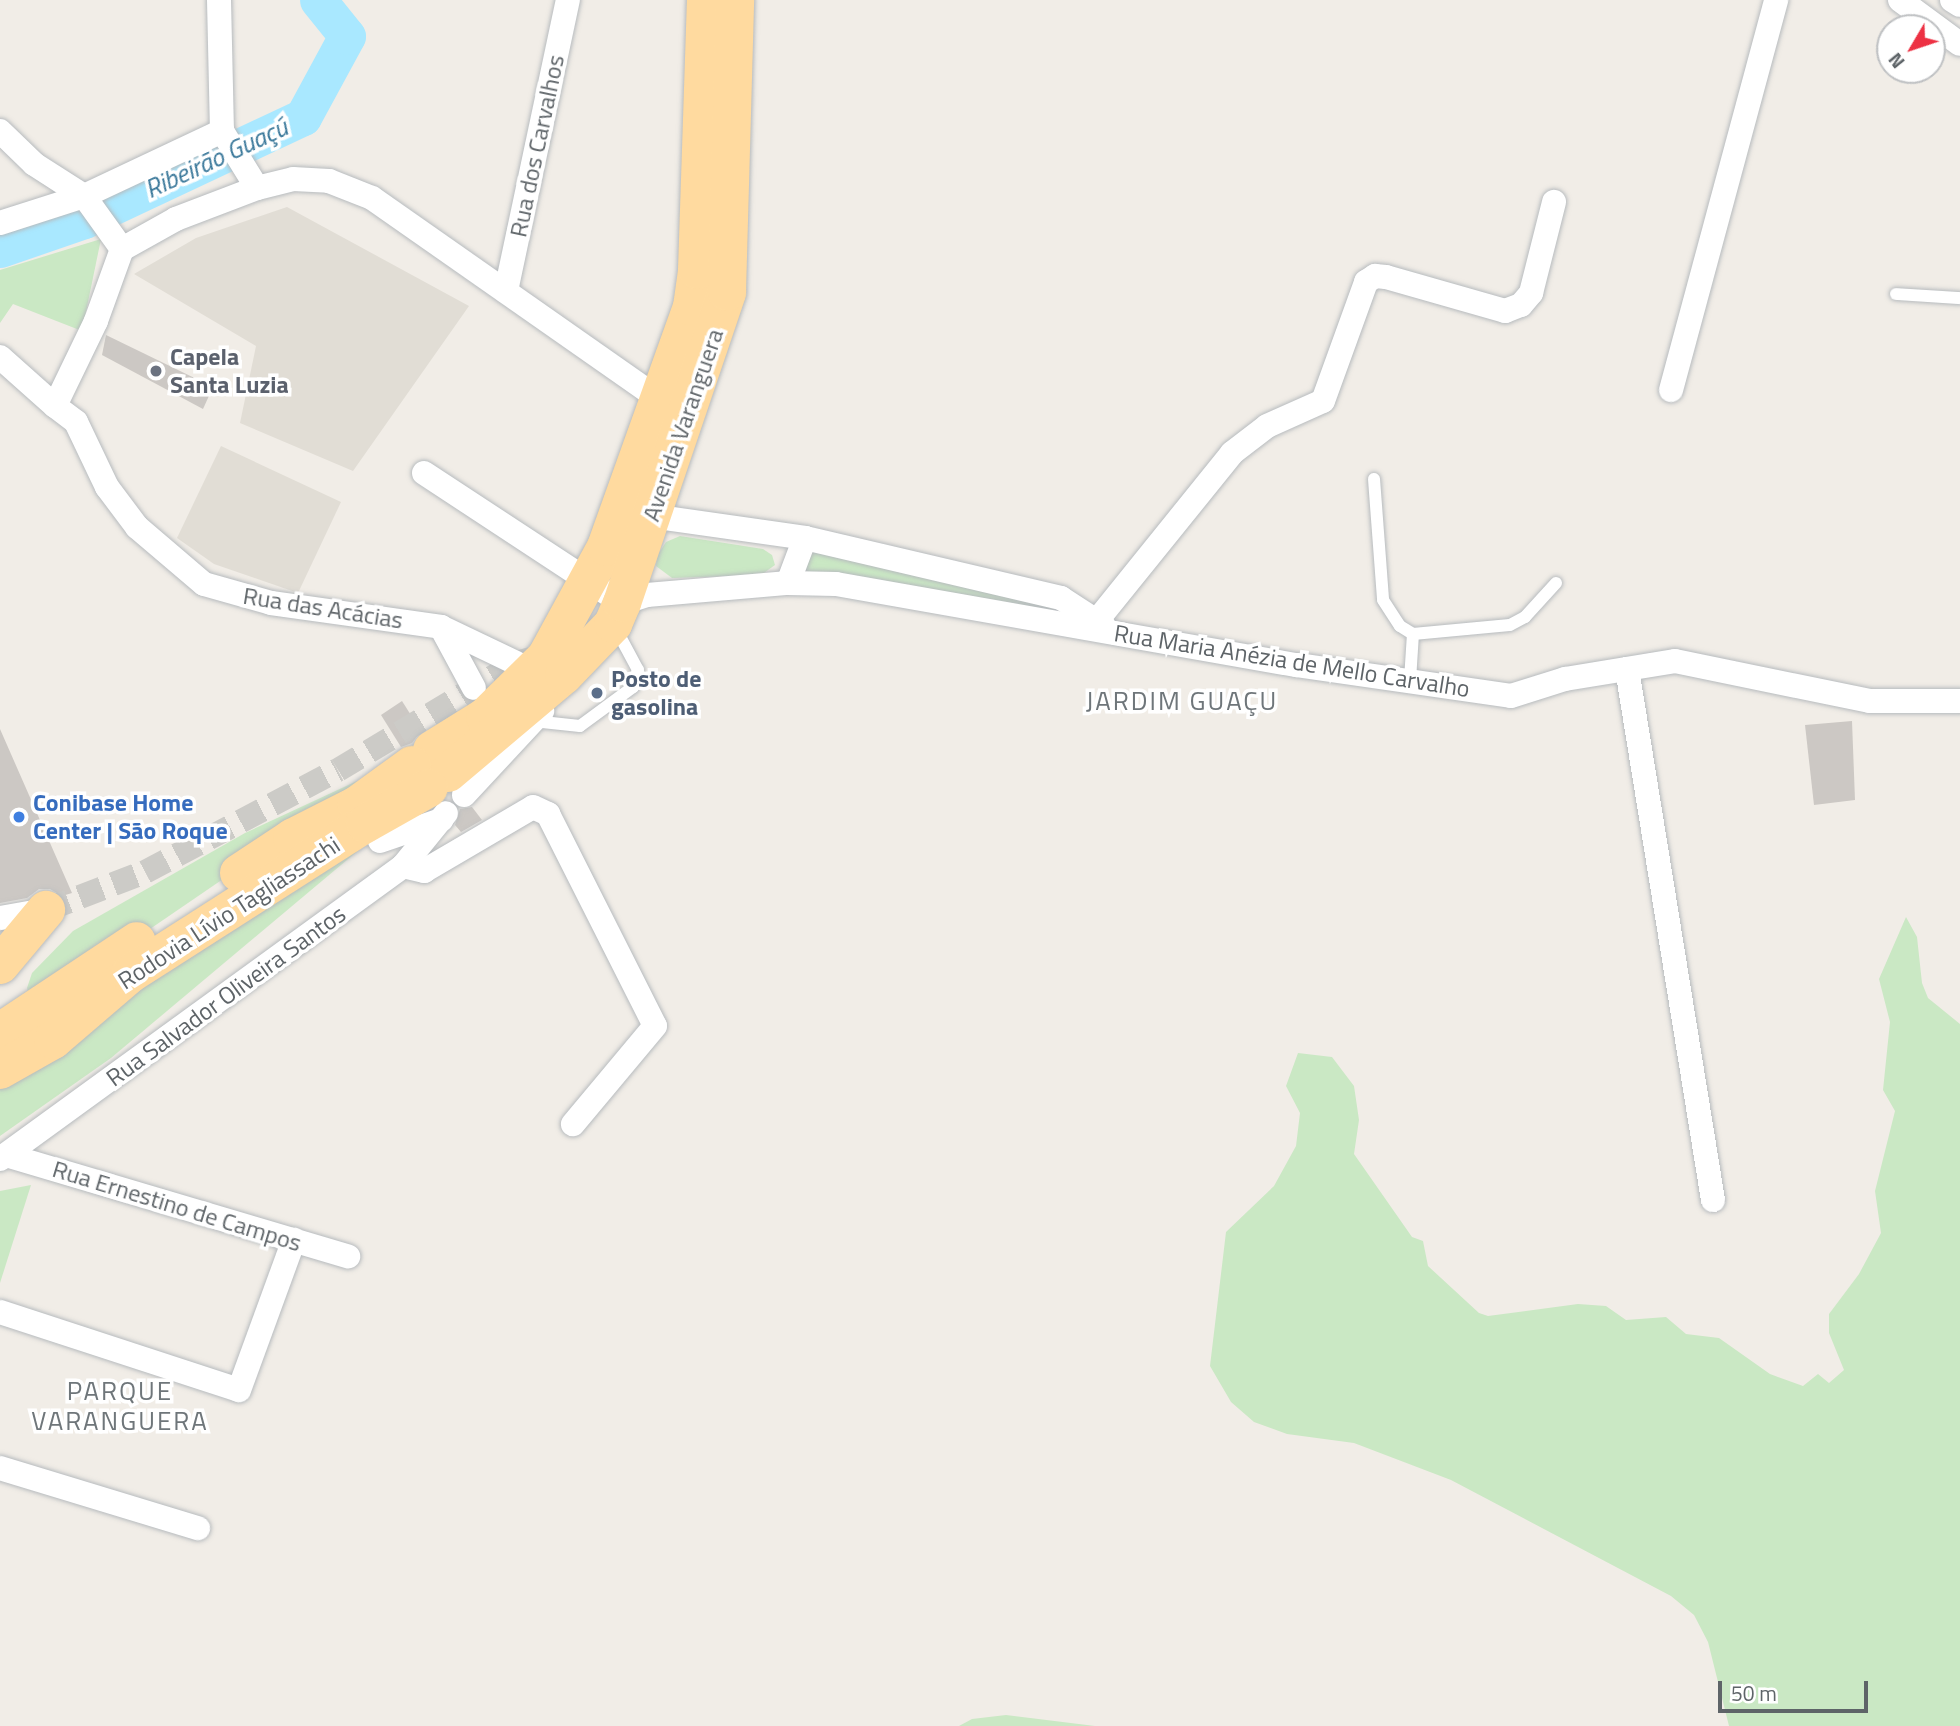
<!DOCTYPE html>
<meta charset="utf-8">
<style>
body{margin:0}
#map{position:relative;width:1960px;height:1726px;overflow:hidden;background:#f1ede7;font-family:"Titillium Web",sans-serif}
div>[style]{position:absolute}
.education>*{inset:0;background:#e1ddd5}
.green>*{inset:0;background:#cae8c4}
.river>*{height:37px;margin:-18.5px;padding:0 18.5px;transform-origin:18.5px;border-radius:18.5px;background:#a9e8ff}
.building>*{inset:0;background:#ccc8c4}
.minor-tunnel>*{height:24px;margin-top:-12px;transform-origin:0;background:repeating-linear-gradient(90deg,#cccbc7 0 24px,transparent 0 36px)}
.roads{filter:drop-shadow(0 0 2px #b7bbbe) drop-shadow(0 0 2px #b7bbbe)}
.service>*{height:12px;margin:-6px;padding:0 6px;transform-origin:6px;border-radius:6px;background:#fff}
.minor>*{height:24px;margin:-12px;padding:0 12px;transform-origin:12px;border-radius:12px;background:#fff}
.trunk>*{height:38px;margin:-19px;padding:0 19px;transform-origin:19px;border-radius:19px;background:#ffda9f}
.dots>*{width:19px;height:19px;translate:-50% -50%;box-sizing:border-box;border:4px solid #fff;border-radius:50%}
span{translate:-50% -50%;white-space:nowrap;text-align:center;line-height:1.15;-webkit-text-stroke:7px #fff;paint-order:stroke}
.street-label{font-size:24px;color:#5e6468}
.worship-label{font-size:24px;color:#5b616d;font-weight:700}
.left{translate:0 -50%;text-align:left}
.service-label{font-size:24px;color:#4e5e75;font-weight:700}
.shop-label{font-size:24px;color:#366cbe;font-weight:700}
.water-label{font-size:26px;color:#3a789a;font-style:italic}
.neighbourhood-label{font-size:26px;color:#6f767a;letter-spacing:2px}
.north{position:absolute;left:1876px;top:14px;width:70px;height:70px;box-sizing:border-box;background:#fff;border:2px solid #bfc1c3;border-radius:50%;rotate:231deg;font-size:19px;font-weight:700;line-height:28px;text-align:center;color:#5e6468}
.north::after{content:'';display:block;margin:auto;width:24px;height:32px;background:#ed3143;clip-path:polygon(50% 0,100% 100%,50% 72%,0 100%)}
.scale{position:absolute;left:1718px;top:1681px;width:150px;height:32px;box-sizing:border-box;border:4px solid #5e6468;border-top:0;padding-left:9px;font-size:21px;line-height:24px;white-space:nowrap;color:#5e6468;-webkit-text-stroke:5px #fff;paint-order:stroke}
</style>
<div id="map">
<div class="education">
<div style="clip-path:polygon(287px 207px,469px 306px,353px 471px,240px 423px,256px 346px,134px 274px,196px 238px)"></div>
<div style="clip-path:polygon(221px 446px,341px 502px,298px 593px,214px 564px,177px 538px)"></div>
</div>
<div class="green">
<div style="clip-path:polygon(101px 239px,82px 331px,13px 304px,0 323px,0 270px)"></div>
<div style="clip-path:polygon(680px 536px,763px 549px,772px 555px,775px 565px,761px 575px,672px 578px,656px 566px,657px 556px,666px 542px)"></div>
<div style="clip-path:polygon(808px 548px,1057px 608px,1056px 612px,800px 574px)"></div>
<div style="clip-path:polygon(357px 781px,365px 782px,33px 1009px,27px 988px,32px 973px,73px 931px,245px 833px)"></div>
<div style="clip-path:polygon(366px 844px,111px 1058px,0 1136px,0 1080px)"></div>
<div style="clip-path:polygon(1906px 917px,1917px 937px,1922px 983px,1928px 998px,1960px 1024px,1960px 1726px,1729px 1726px,1708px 1642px,1694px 1615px,1671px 1596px,1451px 1480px,1354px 1443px,1287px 1434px,1254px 1422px,1231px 1402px,1210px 1366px,1226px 1232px,1274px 1186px,1296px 1146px,1300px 1113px,1286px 1086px,1298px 1053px,1332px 1057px,1354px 1086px,1359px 1120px,1354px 1154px,1412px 1237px,1423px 1241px,1428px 1266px,1479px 1313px,1488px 1316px,1578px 1304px,1606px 1306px,1626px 1320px,1666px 1317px,1686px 1334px,1719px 1338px,1770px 1374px,1803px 1386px,1818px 1374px,1829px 1383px,1844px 1370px,1829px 1333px,1829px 1314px,1859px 1274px,1881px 1233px,1875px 1191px,1895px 1111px,1883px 1090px,1890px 1022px,1879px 979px)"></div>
<div style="clip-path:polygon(31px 1185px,0 1283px,0 1191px)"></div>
<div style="clip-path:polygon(1006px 1715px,1095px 1726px,959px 1726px,972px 1719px)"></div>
</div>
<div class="river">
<div style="left:0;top:249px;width:89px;rotate:-19deg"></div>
<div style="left:84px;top:220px;width:242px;rotate:-25.2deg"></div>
<div style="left:303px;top:117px;width:92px;rotate:-61.5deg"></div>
<div style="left:347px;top:36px;width:46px;rotate:-128.9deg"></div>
</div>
<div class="building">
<div style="clip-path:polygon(106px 335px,213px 387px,203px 409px,102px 355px)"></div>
<div style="clip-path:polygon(402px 701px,421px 731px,412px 743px,401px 747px,381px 715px)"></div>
<div style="clip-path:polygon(1852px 721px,1855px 800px,1814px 805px,1805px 725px)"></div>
<div style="clip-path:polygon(0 729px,72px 893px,62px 896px,50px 889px,39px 889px,27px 898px,0 903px)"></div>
<div style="clip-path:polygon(472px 807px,482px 820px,461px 832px,455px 825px,460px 809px)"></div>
</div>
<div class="minor-tunnel">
<div style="left:46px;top:910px;width:106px;rotate:-21deg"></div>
<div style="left:145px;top:872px;width:218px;rotate:-27.9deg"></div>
<div style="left:338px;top:770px;width:208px;rotate:-31deg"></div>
<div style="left:516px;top:663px;width:16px;rotate:-15deg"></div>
</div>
<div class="roads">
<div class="service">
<div style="left:1896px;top:294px;width:64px;rotate:3.6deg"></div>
<div style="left:1374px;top:479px;width:121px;rotate:85.7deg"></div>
<div style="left:1383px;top:600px;width:31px;rotate:57deg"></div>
<div style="left:1400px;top:626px;width:15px;rotate:32deg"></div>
<div style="left:1410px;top:680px;width:46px;rotate:-86.3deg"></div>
<div style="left:1413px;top:634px;width:97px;rotate:-5.3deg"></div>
<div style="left:1510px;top:625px;width:17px;rotate:-28deg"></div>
<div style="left:1525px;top:617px;width:46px;rotate:-47.6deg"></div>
<div style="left:533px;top:721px;width:47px;rotate:6.1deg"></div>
<div style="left:580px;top:726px;width:66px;rotate:-36.3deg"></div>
<div style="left:633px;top:687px;width:18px;rotate:-74deg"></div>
<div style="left:638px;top:670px;width:47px;rotate:-118.2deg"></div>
</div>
<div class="minor">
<div style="left:219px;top:0;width:131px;rotate:88.7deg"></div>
<div style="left:222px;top:131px;width:67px;rotate:58.4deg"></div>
<div style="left:257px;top:188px;width:87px;rotate:159.1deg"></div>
<div style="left:176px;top:219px;width:62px;rotate:150.9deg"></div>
<div style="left:122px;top:249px;width:77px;rotate:109.9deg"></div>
<div style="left:96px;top:321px;width:94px;rotate:115.8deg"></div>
<div style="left:55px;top:406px;width:26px;rotate:37deg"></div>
<div style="left:76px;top:422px;width:72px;rotate:64.5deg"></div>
<div style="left:107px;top:487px;width:50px;rotate:53.1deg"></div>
<div style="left:137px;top:527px;width:88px;rotate:40.4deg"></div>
<div style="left:204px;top:584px;width:70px;rotate:15.8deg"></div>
<div style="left:271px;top:603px;width:172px;rotate:8deg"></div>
<div style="left:441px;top:627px;width:83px;rotate:25.6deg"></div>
<div style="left:1900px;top:0;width:74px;rotate:36.3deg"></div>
<div style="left:1952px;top:0;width:9px;rotate:32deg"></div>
<div style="left:0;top:131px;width:47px;rotate:44.1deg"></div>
<div style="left:34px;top:164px;width:59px;rotate:32.6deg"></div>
<div style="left:84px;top:196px;width:65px;rotate:54.4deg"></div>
<div style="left:257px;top:188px;width:37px;rotate:-14deg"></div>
<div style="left:293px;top:179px;width:36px;rotate:3deg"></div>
<div style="left:329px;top:181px;width:46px;rotate:21.6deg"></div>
<div style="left:372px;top:198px;width:352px;rotate:35deg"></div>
<div style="left:0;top:223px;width:88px;rotate:-17.8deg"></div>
<div style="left:84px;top:196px;width:153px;rotate:-25.2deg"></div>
<div style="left:506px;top:291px;width:298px;rotate:-78deg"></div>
<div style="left:0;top:357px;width:74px;rotate:41.7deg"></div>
<div style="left:1671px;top:390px;width:404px;rotate:-74.9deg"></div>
<div style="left:424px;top:473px;width:237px;rotate:33.3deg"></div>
<div style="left:622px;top:603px;width:26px;rotate:-18deg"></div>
<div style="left:647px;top:595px;width:142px;rotate:-4.9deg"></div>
<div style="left:788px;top:583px;width:48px;rotate:1.2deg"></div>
<div style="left:836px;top:584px;width:468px;rotate:10deg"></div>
<div style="left:1297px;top:665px;width:216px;rotate:8.2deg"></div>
<div style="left:1511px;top:696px;width:57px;rotate:-17.5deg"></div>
<div style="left:1565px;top:679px;width:111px;rotate:-9.3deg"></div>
<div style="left:1675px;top:661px;width:199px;rotate:11.6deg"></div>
<div style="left:1870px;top:701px;width:90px"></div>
<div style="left:637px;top:514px;width:170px;rotate:8.1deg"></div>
<div style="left:805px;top:538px;width:263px;rotate:13.2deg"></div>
<div style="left:1061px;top:598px;width:51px;rotate:33.1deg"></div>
<div style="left:788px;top:583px;width:48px;rotate:-69.3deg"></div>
<div style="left:441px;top:627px;width:69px;rotate:61.6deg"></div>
<div style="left:1091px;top:628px;width:225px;rotate:-51.1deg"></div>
<div style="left:1232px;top:453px;width:44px;rotate:-37.6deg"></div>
<div style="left:1267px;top:426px;width:61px;rotate:-24.1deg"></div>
<div style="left:1323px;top:401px;width:127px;rotate:-70.1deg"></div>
<div style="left:1366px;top:282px;width:11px;rotate:-34deg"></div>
<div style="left:1375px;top:276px;width:11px;rotate:5deg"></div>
<div style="left:1386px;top:277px;width:124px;rotate:15.9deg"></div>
<div style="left:1505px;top:311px;width:17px;rotate:-21deg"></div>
<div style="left:1521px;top:305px;width:16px;rotate:-50deg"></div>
<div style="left:1531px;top:293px;width:94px;rotate:-75.8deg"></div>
<div style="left:1627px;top:669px;width:538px;rotate:80.8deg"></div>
<div style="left:464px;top:795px;width:115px;rotate:-47.1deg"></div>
<div style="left:380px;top:841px;width:65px;rotate:-19deg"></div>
<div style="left:403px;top:866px;width:22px;rotate:13deg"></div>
<div style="left:424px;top:871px;width:126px;rotate:-30.4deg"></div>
<div style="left:533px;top:807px;width:17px;rotate:25deg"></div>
<div style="left:548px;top:814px;width:237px;rotate:63.2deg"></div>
<div style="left:655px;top:1026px;width:128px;rotate:129.9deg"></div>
<div style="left:0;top:918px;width:47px;rotate:-9.9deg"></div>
<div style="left:6px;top:1155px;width:357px;rotate:16.5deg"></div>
<div style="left:0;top:1159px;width:498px;rotate:-36deg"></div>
<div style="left:403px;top:866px;width:68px;rotate:-50.9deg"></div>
<div style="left:0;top:1312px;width:251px;rotate:18.1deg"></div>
<div style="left:239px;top:1390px;width:160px;rotate:-69.9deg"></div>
<div style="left:0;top:1468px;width:207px;rotate:16.9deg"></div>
</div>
<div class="trunk">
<div style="left:432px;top:750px;width:62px;rotate:-31.9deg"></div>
<div style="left:485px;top:717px;width:86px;rotate:-44.5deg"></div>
<div style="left:546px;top:657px;width:125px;rotate:-61.4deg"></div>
<div style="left:606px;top:547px;width:255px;rotate:-70.3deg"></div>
<div style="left:692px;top:307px;width:37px;rotate:-82deg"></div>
<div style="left:697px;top:270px;width:270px;rotate:-88.1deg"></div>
<div style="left:448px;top:773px;width:152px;rotate:-40.2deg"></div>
<div style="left:564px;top:675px;width:71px;rotate:-46.1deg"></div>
<div style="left:613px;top:624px;width:23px;rotate:-67deg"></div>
<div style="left:622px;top:603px;width:328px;rotate:-71.3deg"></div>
<div style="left:727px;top:292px;width:292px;rotate:-88.4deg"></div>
<div style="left:239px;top:873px;width:64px;rotate:-33.4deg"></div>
<div style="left:292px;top:838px;width:73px;rotate:-26.9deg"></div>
<div style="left:357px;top:805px;width:68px;rotate:-36deg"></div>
<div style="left:0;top:965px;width:72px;rotate:-50.1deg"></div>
<div style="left:0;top:1032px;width:164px;rotate:-33.6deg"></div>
<div style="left:0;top:1070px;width:61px;rotate:-29.5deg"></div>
<div style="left:53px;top:1040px;width:101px;rotate:-40.6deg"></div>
<div style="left:130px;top:974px;width:279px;rotate:-32.6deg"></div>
<div style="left:365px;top:824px;width:73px;rotate:-29.4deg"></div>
</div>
</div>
<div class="dots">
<div style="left:156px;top:371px;background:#6b7280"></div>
<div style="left:597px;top:693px;background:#5c6f8a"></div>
<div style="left:19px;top:817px;background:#3f7fe0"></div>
</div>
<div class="street-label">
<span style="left:537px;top:146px;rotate:-78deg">Rua dos Carvalhos</span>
<span style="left:683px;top:425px;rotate:-71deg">Avenida Varanguera</span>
<span style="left:323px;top:608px;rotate:9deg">Rua das Acácias</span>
<span style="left:1292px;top:661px;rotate:9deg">Rua Maria Anézia de Mello Carvalho</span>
<span style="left:229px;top:913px;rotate:-33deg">Rodovia Lívio Tagliassachi</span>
<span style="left:226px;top:996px;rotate:-36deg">Rua Salvador Oliveira Santos</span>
<span style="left:177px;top:1206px;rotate:17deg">Rua Ernestino de Campos</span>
</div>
<div class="worship-label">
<span class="left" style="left:170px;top:371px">Capela<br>Santa Luzia</span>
</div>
<div class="service-label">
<span class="left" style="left:611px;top:693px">Posto de<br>gasolina</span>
</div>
<div class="shop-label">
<span class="left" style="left:33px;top:817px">Conibase Home<br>Center | São Roque</span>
</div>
<div class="water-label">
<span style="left:216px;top:158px;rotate:-25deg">Ribeirão Guaçú</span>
</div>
<div class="neighbourhood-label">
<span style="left:1182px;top:701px">JARDIM GUAÇU</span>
<span style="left:120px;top:1406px">PARQUE<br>VARANGUERA</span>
</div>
<div class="north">N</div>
<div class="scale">50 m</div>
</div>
